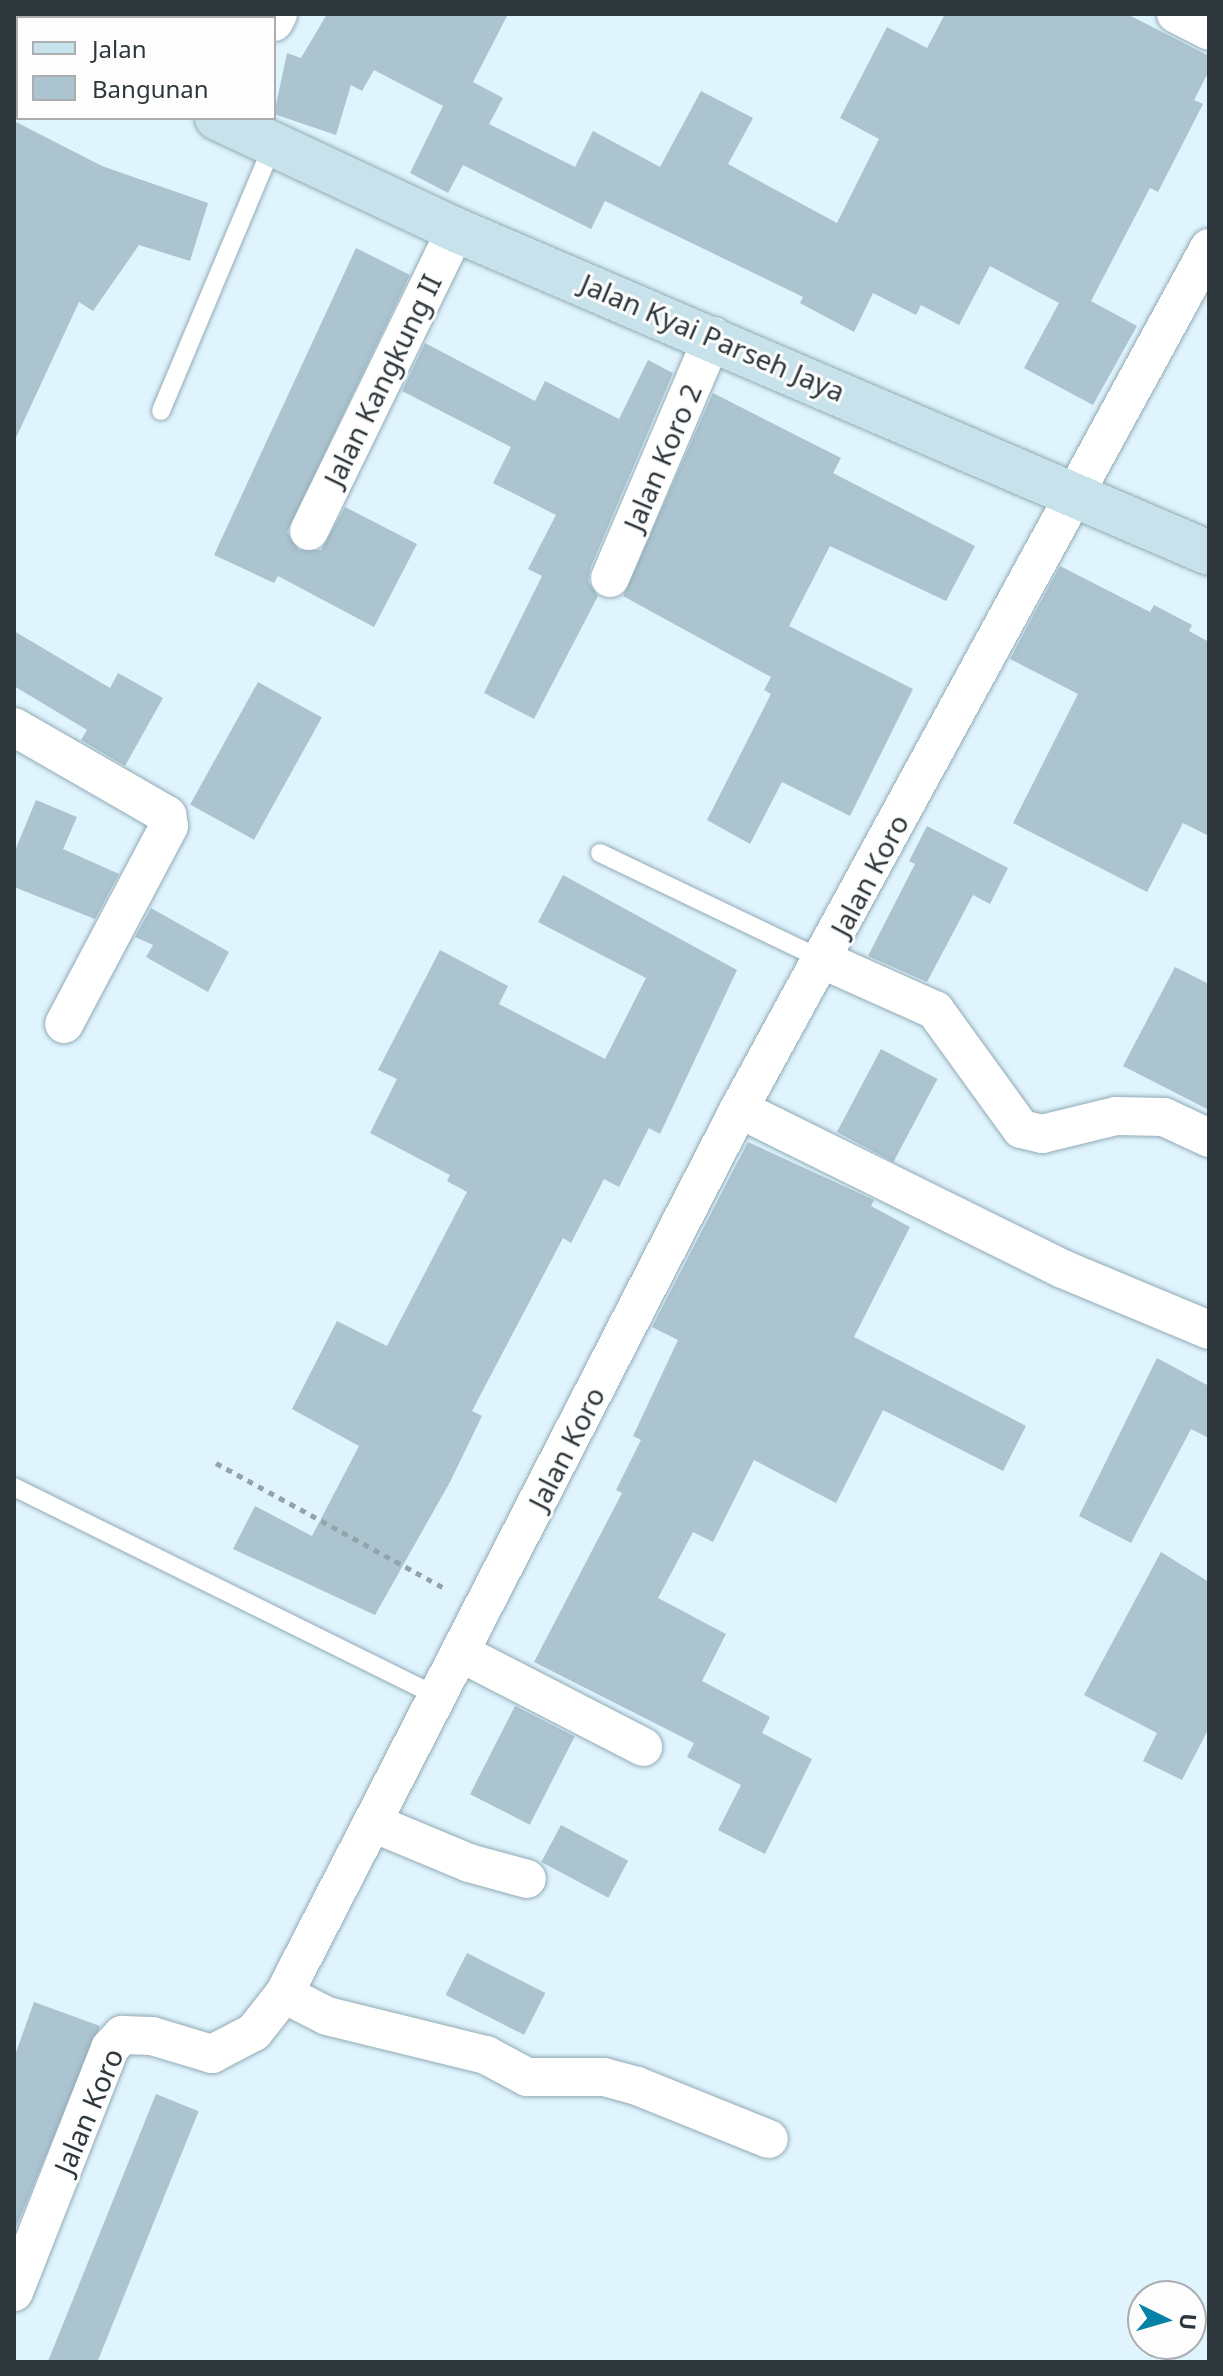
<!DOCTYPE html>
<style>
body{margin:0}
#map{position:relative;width:1223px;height:2376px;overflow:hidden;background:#dff4fd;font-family:"Noto Sans",sans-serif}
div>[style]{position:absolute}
.building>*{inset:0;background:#abc4cf;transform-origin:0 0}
.path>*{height:5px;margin-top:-2.5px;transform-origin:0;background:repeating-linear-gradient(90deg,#92a3aa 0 6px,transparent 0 12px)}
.roads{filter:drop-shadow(0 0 2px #92aab5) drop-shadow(0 0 2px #92aab5)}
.lane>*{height:18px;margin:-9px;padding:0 9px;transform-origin:9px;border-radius:9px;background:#fff}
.street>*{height:38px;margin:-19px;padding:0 19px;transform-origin:19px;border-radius:19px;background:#fff}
.secondary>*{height:44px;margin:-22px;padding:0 22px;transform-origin:22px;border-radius:22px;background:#c8e2ec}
span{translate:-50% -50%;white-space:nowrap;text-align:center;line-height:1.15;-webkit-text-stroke:6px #fdfdfd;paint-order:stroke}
.street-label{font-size:28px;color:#2e383c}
.frame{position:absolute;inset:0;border:16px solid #2e383c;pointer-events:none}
.legend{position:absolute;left:16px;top:16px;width:260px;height:104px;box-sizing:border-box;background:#fdfdfd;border:2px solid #aaaeb0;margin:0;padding:10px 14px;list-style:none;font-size:24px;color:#2e383c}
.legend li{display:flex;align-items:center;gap:16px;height:40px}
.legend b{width:40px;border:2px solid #aaaeb0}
.north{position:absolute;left:1127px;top:2280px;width:80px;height:80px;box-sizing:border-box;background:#fdfdfd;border:2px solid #aaaeb0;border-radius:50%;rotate:95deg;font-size:22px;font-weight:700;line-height:32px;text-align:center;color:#2e383c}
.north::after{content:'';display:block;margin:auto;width:28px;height:36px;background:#0682a7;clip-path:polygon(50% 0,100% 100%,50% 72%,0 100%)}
</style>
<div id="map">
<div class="building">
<div style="clip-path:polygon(327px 14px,508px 14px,473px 82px,503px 98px,489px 124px,575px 167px,593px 131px,660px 167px,701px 91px,753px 118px,728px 164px,837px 223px,879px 139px,840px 118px,887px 27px,927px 48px,945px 14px,1127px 14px,1209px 56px,1209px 71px,1194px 100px,1203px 104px,1158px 192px,1150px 188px,1091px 301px,1137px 326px,1093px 405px,1024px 368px,1059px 303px,990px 266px,959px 325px,921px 305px,916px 315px,873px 293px,854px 332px,800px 303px,803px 297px,605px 201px,591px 229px,463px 165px,448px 193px,410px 173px,443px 106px,374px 70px,362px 91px,351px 85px,336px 135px,274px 114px,287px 53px,301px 58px)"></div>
<div style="clip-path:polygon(14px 121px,102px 166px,208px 203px,190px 261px,139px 245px,93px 311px,79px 302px,14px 442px)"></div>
<div style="clip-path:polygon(356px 248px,410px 275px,287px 532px,299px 550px,321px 550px,345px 507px,417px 544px,374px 627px,278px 576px,274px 583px,214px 555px)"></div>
<div style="clip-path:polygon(425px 343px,535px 401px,545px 381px,619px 419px,648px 360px,673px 373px,590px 569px,588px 581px,598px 596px,534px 719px,484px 693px,542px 576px,528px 569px,556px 515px,493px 483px,511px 447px,402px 391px)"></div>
<div style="clip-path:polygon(713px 393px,841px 458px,833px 473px,975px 546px,946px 601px,830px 546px,789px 626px,913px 689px,850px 816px,782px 782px,750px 844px,707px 820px,771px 694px,764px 690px,771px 677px,623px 596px)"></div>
<div style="clip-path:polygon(1060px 566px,1150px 612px,1154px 605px,1192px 625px,1189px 631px,1209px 642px,1209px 836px,1183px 823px,1147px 892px,1013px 823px,1078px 694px,1010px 659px)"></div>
<div style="clip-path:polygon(14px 631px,110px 688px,118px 673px,163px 698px,125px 766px,81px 740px,87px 730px,14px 686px)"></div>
<div style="left:258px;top:682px;width:73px;height:140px;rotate:29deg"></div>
<div style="clip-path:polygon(36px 800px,77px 817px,63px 849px,119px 874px,95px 919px,14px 887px,14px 853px)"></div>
<div style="clip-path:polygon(927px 826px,1008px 868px,990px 904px,973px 895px,927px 982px,868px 956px,915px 864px,909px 861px)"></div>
<div style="clip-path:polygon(563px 875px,737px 970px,660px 1134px,649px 1128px,619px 1187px,604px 1179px,571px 1243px,563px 1238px,472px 1411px,482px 1416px,450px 1482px,375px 1615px,233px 1549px,255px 1506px,312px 1536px,359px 1446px,292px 1409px,337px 1321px,387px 1346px,467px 1192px,447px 1181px,450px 1175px,370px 1133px,397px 1079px,378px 1070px,440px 950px,508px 986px,499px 1004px,605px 1059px,646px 978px,538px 922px)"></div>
<div style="clip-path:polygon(151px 908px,229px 952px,208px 992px,146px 957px,153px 945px,135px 937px)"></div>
<div style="clip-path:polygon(1175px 967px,1209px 984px,1209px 1110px,1123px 1066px)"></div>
<div style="left:881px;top:1049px;width:64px;height:94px;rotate:28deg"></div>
<div style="clip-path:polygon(748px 1142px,874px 1200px,871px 1206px,910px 1227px,854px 1337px,1026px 1426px,1003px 1471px,883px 1410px,836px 1503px,754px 1460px,713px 1542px,693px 1532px,658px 1598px,726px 1634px,702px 1681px,770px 1717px,762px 1733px,812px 1759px,765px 1854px,718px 1830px,741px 1785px,687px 1757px,694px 1743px,534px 1662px,622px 1493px,616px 1490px,641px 1440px,633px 1436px,678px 1340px,652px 1327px)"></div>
<div style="clip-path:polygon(1157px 1358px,1209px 1386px,1209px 1438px,1191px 1429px,1131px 1543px,1079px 1516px)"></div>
<div style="clip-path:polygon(1161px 1552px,1209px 1582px,1209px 1728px,1182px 1780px,1143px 1761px,1157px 1733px,1084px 1695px)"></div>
<div style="left:515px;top:1706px;width:67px;height:99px;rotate:27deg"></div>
<div style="left:561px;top:1825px;width:76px;height:42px;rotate:28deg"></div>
<div style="left:467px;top:1953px;width:88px;height:47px;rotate:27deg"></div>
<div style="clip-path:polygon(34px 2002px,100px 2026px,14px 2232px,14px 2058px)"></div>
<div style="left:156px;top:2094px;width:46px;height:287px;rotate:22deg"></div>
</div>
<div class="path">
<div style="left:216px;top:1463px;width:260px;rotate:28.7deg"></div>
</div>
<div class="roads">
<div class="lane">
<div style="left:161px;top:411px;width:289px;rotate:-67.2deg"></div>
<div style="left:600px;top:853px;width:247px;rotate:25.6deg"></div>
<div style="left:14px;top:1487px;width:475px;rotate:26.3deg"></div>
</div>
<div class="street">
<div style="left:1176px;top:14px;width:37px;rotate:27deg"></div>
<div style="left:274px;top:22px;width:9px;rotate:-63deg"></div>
<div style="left:14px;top:62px;width:7px;rotate:-56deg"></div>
<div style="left:309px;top:531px;width:335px;rotate:-64deg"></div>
<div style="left:610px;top:578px;width:263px;rotate:-66.9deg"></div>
<div style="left:14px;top:727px;width:177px;rotate:29.9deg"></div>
<div style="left:167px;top:815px;width:11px;rotate:80deg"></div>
<div style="left:169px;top:826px;width:224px;rotate:117.9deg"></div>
<div style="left:823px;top:960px;width:123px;rotate:24.1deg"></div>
<div style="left:935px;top:1010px;width:147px;rotate:54.1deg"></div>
<div style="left:1021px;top:1129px;width:22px;rotate:13deg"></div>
<div style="left:1042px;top:1134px;width:76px;rotate:-13.7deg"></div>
<div style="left:1116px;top:1116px;width:48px;rotate:1.2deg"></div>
<div style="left:1164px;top:1117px;width:50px;rotate:25deg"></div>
<div style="left:739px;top:1109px;width:361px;rotate:26.3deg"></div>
<div style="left:1063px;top:1269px;width:158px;rotate:22.7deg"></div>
<div style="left:461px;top:1653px;width:205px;rotate:27.3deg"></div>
<div style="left:373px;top:1823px;width:104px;rotate:22.6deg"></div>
<div style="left:469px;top:1863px;width:60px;rotate:15.4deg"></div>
<div style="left:284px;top:1994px;width:48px;rotate:27.1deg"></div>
<div style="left:327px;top:2016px;width:164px;rotate:13.8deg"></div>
<div style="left:486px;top:2055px;width:47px;rotate:28.2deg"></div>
<div style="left:527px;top:2077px;width:77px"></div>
<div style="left:604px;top:2077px;width:34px;rotate:15deg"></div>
<div style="left:637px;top:2086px;width:142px;rotate:21.9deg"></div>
<div style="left:14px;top:2292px;width:262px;rotate:-68.5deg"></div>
<div style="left:110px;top:2048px;width:18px;rotate:-47deg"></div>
<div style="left:122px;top:2035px;width:30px;rotate:2deg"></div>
<div style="left:152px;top:2036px;width:63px;rotate:16.7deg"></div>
<div style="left:212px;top:2054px;width:47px;rotate:-27.6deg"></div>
<div style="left:254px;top:2032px;width:48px;rotate:-51.7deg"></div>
<div style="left:284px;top:1994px;width:995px;rotate:-62.79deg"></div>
<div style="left:739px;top:1109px;width:981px;rotate:-61.37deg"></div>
</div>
<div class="secondary">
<div style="left:14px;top:27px;width:4px;rotate:27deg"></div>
<div style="left:217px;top:118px;width:264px;rotate:25.1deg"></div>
<div style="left:456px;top:230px;width:819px;rotate:23.22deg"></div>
</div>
</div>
<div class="street-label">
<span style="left:713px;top:337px;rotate:23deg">Jalan Kyai Parseh Jaya</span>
<span style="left:382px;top:380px;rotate:-64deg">Jalan Kangkung II</span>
<span style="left:662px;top:457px;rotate:-67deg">Jalan Koro 2</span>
<span style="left:869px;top:875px;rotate:-62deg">Jalan Koro</span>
<span style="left:566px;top:1448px;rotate:-63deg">Jalan Koro</span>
<span style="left:88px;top:2111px;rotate:-67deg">Jalan Koro</span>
</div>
<div class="frame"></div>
<ul class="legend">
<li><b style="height:10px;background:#c8e2ec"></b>Jalan</li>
<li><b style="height:22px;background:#abc4cf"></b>Bangunan</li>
</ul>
<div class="north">U</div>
</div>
